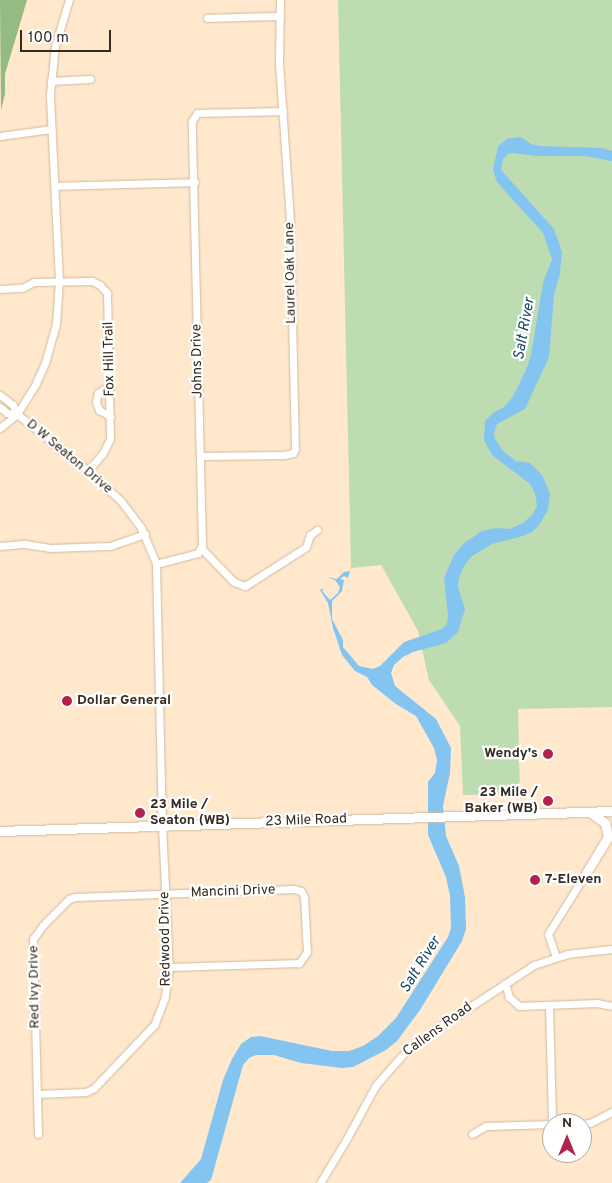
<!DOCTYPE html>
<style>
body{margin:0}
#map{position:relative;width:612px;height:1183px;overflow:hidden;background:#ffe8cc;font-family:Overpass,sans-serif}
div>[style]{position:absolute}
.green>*{inset:0;background:#bedcb1}
.forest>*{inset:0;background:#93bb82}
.water>*{inset:0;background:#83c5f0}
.roads{filter:drop-shadow(0 0 1px #d1bba0) drop-shadow(0 0 1px #d1bba0)}
.minor>*{height:7px;margin:-3.5px;padding:0 3.5px;transform-origin:3.5px;border-radius:3.5px;background:#fff}
.major>*{height:9px;margin:-4.5px;padding:0 4.5px;transform-origin:4.5px;border-radius:4.5px;background:#fff}
.dots>*{width:14px;height:14px;translate:-50% -50%;box-sizing:border-box;border:2px solid #fff;border-radius:50%}
span{translate:-50% -50%;white-space:nowrap;text-align:center;line-height:1.15;-webkit-text-stroke:4.5px #fff;paint-order:stroke}
.street-label{font-size:14px;color:#342b21}
.poi-label{font-size:14px;color:#342b21;font-weight:700}
.left{translate:0 -50%;text-align:left}
.right{translate:-100% -50%;text-align:right}
.water-label{font-size:15px;color:#104562;font-style:italic}
.north{position:absolute;left:542px;top:1113px;width:50px;height:50px;box-sizing:border-box;background:#fff;border:1px solid #aeaaa6;border-radius:50%;rotate:0deg;font-size:14px;font-weight:700;line-height:20px;text-align:center;color:#342b21}
.north::after{content:'';display:block;margin:auto;width:18px;height:22px;background:#b3224c;clip-path:polygon(50% 0,100% 100%,50% 72%,0 100%)}
.scale{position:absolute;left:20px;top:30px;width:91px;height:22px;box-sizing:border-box;border:2px solid #342b21;border-top:0;padding-left:6px;font-size:15px;line-height:18px;white-space:nowrap;color:#342b21;-webkit-text-stroke:4px #fff;paint-order:stroke}
</style>
<div id="map">
<div class="green">
<div style="clip-path:polygon(338px 0,612px 0,612px 707px,518px 709px,520px 794px,463px 795px,460px 726px,429px 680px,418px 631px,381px 565px,351px 568px)"></div>
</div>
<div class="forest">
<div style="clip-path:polygon(0 0,27px 0,5px 74px,5px 94px,1px 110px)"></div>
</div>
<div class="water">
<div style="clip-path:polygon(521px 137px,531px 144px,540px 146px,603px 148px,612px 151px,612px 161px,585px 156px,536px 156px,513px 153px,508px 154px,503px 159px,501px 170px,554px 229px,562px 252px,560px 273px,554px 295px,549px 357px,525px 409px,497px 424px,494px 433px,495px 439px,503px 451px,516px 461px,530px 463px,542px 475px,550px 494px,548px 510px,539px 525px,532px 532px,523px 536px,492px 544px,472px 556px,464px 566px,459px 578px,458px 587px,465px 609px,458px 632px,446px 643px,413px 652px,403px 657px,394px 665px,391px 673px,395px 686px,436px 719px,451px 748px,450px 773px,443px 806px,446px 836px,459px 866px,465px 897px,466px 929px,462px 941px,420px 1010px,397px 1041px,386px 1050px,353px 1067px,342px 1068px,301px 1063px,274px 1055px,256px 1055px,249px 1058px,243px 1065px,211px 1180px,207px 1183px,180px 1183px,201px 1159px,223px 1080px,232px 1059px,241px 1044px,251px 1037px,260px 1036px,332px 1051px,349px 1051px,363px 1046px,378px 1036px,396px 1018px,448px 937px,451px 928px,450px 896px,446px 877px,428px 835px,428px 782px,435px 773px,437px 760px,434px 748px,416px 716px,396px 704px,372px 685px,367px 677px,355px 671px,342px 655px,333px 628px,328px 603px,320px 590px,324px 588px,322px 591px,330px 600px,338px 593px,340px 587px,335px 580px,327px 577px,337px 579px,344px 572px,350px 571px,348px 578px,344px 576px,340px 579px,344px 580px,342px 591px,332px 601px,332px 619px,343px 640px,343px 647px,359px 666px,373px 669px,380px 666px,404px 642px,442px 629px,447px 624px,448px 616px,444px 578px,454px 555px,464px 543px,482px 531px,496px 528px,510px 529px,523px 523px,532px 515px,537px 506px,535px 493px,530px 484px,492px 455px,484px 440px,485px 421px,493px 413px,504px 407px,512px 398px,526px 370px,531px 355px,543px 283px,552px 259px,543px 233px,497px 182px,493px 170px,498px 146px,507px 139px)"></div>
</div>
<div class="roads">
<div class="minor">
<div style="left:207px;top:18px;width:73px;rotate:-1.6deg"></div>
<div style="left:51px;top:81px;width:39px;rotate:-3deg"></div>
<div style="left:0;top:136px;width:52px;rotate:-7.7deg"></div>
<div style="left:55px;top:186px;width:140px;rotate:-1.6deg"></div>
<div style="left:0;top:289px;width:22px;rotate:-3deg"></div>
<div style="left:22px;top:288px;width:13px;rotate:-27deg"></div>
<div style="left:34px;top:282px;width:58px;rotate:-1deg"></div>
<div style="left:92px;top:281px;width:9px;rotate:27deg"></div>
<div style="left:100px;top:285px;width:11px;rotate:49deg"></div>
<div style="left:107px;top:293px;width:146px;rotate:88.8deg"></div>
<div style="left:110px;top:439px;width:16px;rotate:117deg"></div>
<div style="left:103px;top:453px;width:23px;rotate:130deg"></div>
<div style="left:110px;top:386px;width:14px;rotate:150deg"></div>
<div style="left:98px;top:393px;width:9px;rotate:103deg"></div>
<div style="left:96px;top:402px;width:9px;rotate:69deg"></div>
<div style="left:99px;top:410px;width:13px;rotate:29deg"></div>
<div style="left:0;top:395px;width:16px;rotate:38deg"></div>
<div style="left:13px;top:405px;width:10px;rotate:66deg"></div>
<div style="left:17px;top:414px;width:91px;rotate:38.8deg"></div>
<div style="left:88px;top:471px;width:45px;rotate:42.3deg"></div>
<div style="left:121px;top:501px;width:34px;rotate:53deg"></div>
<div style="left:141px;top:528px;width:39px;rotate:67deg"></div>
<div style="left:156px;top:564px;width:262px;rotate:88.7deg"></div>
<div style="left:162px;top:826px;width:141px;rotate:87.2deg"></div>
<div style="left:169px;top:967px;width:30px;rotate:98deg"></div>
<div style="left:165px;top:997px;width:30px;rotate:111deg"></div>
<div style="left:154px;top:1025px;width:87px;rotate:133.6deg"></div>
<div style="left:94px;top:1088px;width:9px;rotate:153deg"></div>
<div style="left:86px;top:1092px;width:49px;rotate:177.7deg"></div>
<div style="left:0;top:407px;width:9px;rotate:41deg"></div>
<div style="left:7px;top:413px;width:10px;rotate:6deg"></div>
<div style="left:0;top:428px;width:22px;rotate:-39deg"></div>
<div style="left:17px;top:414px;width:36px;rotate:-58deg"></div>
<div style="left:36px;top:383px;width:22px;rotate:-66deg"></div>
<div style="left:45px;top:363px;width:41px;rotate:-74.2deg"></div>
<div style="left:56px;top:324px;width:43px;rotate:-86deg"></div>
<div style="left:59px;top:281px;width:187px;rotate:-92.8deg"></div>
<div style="left:50px;top:94px;width:48px;rotate:-84.1deg"></div>
<div style="left:55px;top:46px;width:48px;rotate:-73.1deg"></div>
<div style="left:200px;top:456px;width:84px;rotate:-0.7deg"></div>
<div style="left:284px;top:455px;width:9px;rotate:-13deg"></div>
<div style="left:293px;top:453px;width:4px;rotate:-63deg"></div>
<div style="left:295px;top:449px;width:229px;rotate:-91.3deg"></div>
<div style="left:290px;top:220px;width:158px;rotate:-94deg"></div>
<div style="left:279px;top:62px;width:62px;rotate:-89.1deg"></div>
<div style="left:0;top:546px;width:25px;rotate:-5deg"></div>
<div style="left:25px;top:544px;width:25px;rotate:9deg"></div>
<div style="left:50px;top:548px;width:60px;rotate:-1.9deg"></div>
<div style="left:110px;top:546px;width:37px;rotate:-19deg"></div>
<div style="left:202px;top:549px;width:46px;rotate:45.9deg"></div>
<div style="left:234px;top:582px;width:12px;rotate:20deg"></div>
<div style="left:245px;top:586px;width:72px;rotate:-32.6deg"></div>
<div style="left:306px;top:547px;width:13px;rotate:-72deg"></div>
<div style="left:310px;top:535px;width:9px;rotate:-36deg"></div>
<div style="left:156px;top:564px;width:43px;rotate:-14.7deg"></div>
<div style="left:198px;top:553px;width:9px;rotate:-63deg"></div>
<div style="left:202px;top:545px;width:424px;rotate:-91.4deg"></div>
<div style="left:192px;top:121px;width:9px;rotate:-58deg"></div>
<div style="left:197px;top:113px;width:86px;rotate:-1.3deg"></div>
<div style="left:556px;top:957px;width:24px;rotate:-109deg"></div>
<div style="left:548px;top:934px;width:72px;rotate:-58.1deg"></div>
<div style="left:505px;top:983px;width:15px;rotate:74deg"></div>
<div style="left:509px;top:997px;width:13px;rotate:42deg"></div>
<div style="left:519px;top:1006px;width:78px;rotate:-2.2deg"></div>
<div style="left:597px;top:1003px;width:15px;rotate:11deg"></div>
<div style="left:549px;top:1005px;width:118px;rotate:88.5deg"></div>
<div style="left:582px;top:1124px;width:8px;rotate:-7deg"></div>
<div style="left:590px;top:1123px;width:25px;rotate:-27deg"></div>
<div style="left:38px;top:1134px;width:195px;rotate:-91.5deg"></div>
<div style="left:33px;top:939px;width:17px;rotate:-54deg"></div>
<div style="left:43px;top:925px;width:37px;rotate:-45deg"></div>
<div style="left:69px;top:899px;width:6px;rotate:-18deg"></div>
<div style="left:75px;top:897px;width:219px;rotate:-2.1deg"></div>
<div style="left:294px;top:889px;width:7px;rotate:16deg"></div>
<div style="left:301px;top:891px;width:7px;rotate:63deg"></div>
<div style="left:304px;top:897px;width:55px;rotate:86.9deg"></div>
<div style="left:307px;top:952px;width:14px;rotate:126deg"></div>
<div style="left:299px;top:963px;width:130px;rotate:178.2deg"></div>
<div style="left:472px;top:1134px;width:16px;rotate:-30deg"></div>
<div style="left:486px;top:1126px;width:66px;rotate:-1.7deg"></div>
<div style="left:320px;top:1183px;width:50px;rotate:-58.8deg"></div>
<div style="left:346px;top:1140px;width:63px;rotate:-61.4deg"></div>
<div style="left:376px;top:1085px;width:44px;rotate:-48.7deg"></div>
<div style="left:405px;top:1052px;width:35px;rotate:-37deg"></div>
<div style="left:433px;top:1031px;width:121px;rotate:-33.2deg"></div>
<div style="left:534px;top:965px;width:35px;rotate:-18deg"></div>
<div style="left:567px;top:954px;width:45px;rotate:-6.3deg"></div>
</div>
<div class="major">
<div style="left:0;top:831px;width:612px;rotate:-1.87deg"></div>
<div style="left:586px;top:873px;width:42px;rotate:-58.6deg"></div>
<div style="left:608px;top:837px;width:14px;rotate:-102deg"></div>
<div style="left:605px;top:823px;width:19px;rotate:-144deg"></div>
</div>
</div>
<div class="dots">
<div style="left:67px;top:701px;background:#b3224c"></div>
<div style="left:548px;top:754px;background:#b3224c"></div>
<div style="left:548px;top:801px;background:#b3224c"></div>
<div style="left:140px;top:813px;background:#b3224c"></div>
<div style="left:535px;top:880px;background:#b3224c"></div>
</div>
<div class="street-label">
<span style="left:291px;top:273px;rotate:-91deg">Laurel Oak Lane</span>
<span style="left:110px;top:359px;rotate:-91deg">Fox Hill Trail</span>
<span style="left:198px;top:361px;rotate:-91deg">Johns Drive</span>
<span style="left:69px;top:457px;rotate:40deg">D W Seaton Drive</span>
<span style="left:306px;top:821px;rotate:-2deg">23 Mile Road</span>
<span style="left:233px;top:892px;rotate:-2deg">Mancini Drive</span>
<span style="left:166px;top:939px;rotate:-91deg">Redwood Drive</span>
<span style="left:35px;top:987px;rotate:-91deg">Red Ivy Drive</span>
<span style="left:438px;top:1030px;rotate:-36deg">Callens Road</span>
</div>
<div class="poi-label">
<span class="left" style="left:77px;top:701px">Dollar General</span>
<span class="right" style="left:538px;top:754px">Wendy's</span>
<span class="right" style="left:538px;top:801px">23 Mile /<br>Baker (WB)</span>
<span class="left" style="left:150px;top:813px">23 Mile /<br>Seaton (WB)</span>
<span class="left" style="left:545px;top:880px">7-Eleven</span>
</div>
<div class="water-label">
<span style="left:525px;top:329px;rotate:-80deg">Salt River</span>
<span style="left:421px;top:965px;rotate:-58deg">Salt River</span>
</div>
<div class="north">N</div>
<div class="scale">100 m</div>
</div>
